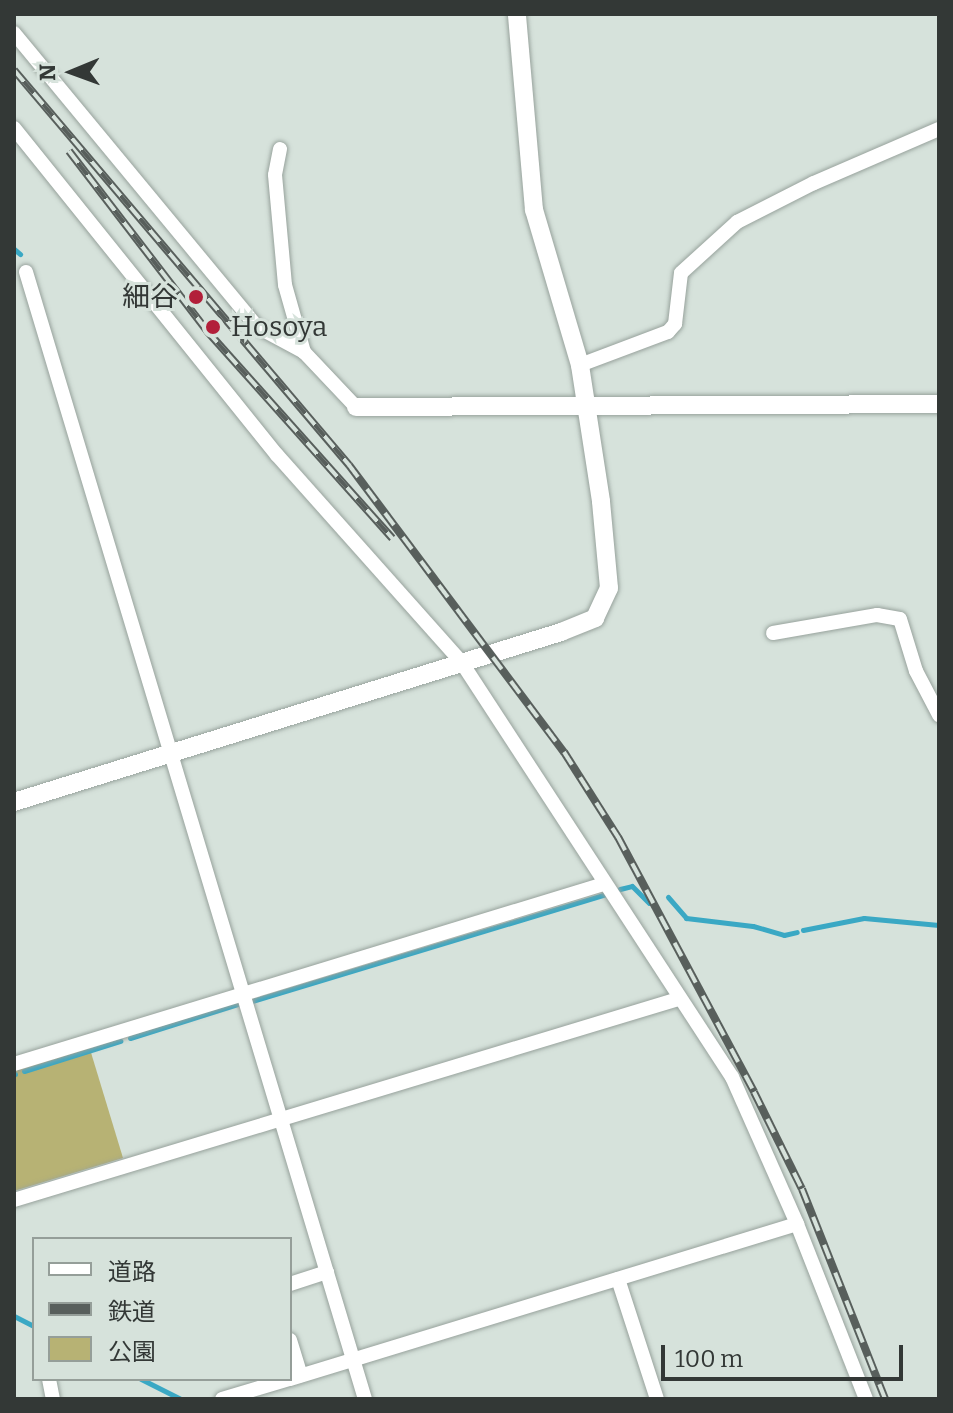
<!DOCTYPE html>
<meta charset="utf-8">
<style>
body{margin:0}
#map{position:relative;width:953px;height:1413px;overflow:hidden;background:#d6e2db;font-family:Bitter,"Noto Sans JP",serif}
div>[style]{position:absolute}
.green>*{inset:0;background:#b7b274}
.stream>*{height:5px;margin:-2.5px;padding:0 2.5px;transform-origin:2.5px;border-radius:2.5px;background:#3aa8c4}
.roads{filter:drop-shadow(0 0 2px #97a29c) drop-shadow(0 0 2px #97a29c)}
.minor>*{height:14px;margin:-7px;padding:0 7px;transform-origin:7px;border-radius:7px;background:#fff}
.tertiary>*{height:18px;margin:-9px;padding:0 9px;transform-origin:9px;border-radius:9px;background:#fff}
.rail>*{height:8px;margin-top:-4px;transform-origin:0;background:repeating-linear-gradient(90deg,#d6e2db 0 15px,#585f5c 0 30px);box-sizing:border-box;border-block:2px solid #585f5c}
.dots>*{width:22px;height:22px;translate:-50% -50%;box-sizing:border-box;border:4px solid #d6e2db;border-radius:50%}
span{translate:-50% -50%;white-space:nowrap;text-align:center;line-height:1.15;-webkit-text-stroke:6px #d6e2db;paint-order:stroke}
.poi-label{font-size:28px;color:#333836}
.right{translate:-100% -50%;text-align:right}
.left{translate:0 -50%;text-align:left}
.frame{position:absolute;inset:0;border:16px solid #333836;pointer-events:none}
.legend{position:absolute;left:32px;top:1237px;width:260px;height:144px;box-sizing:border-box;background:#d6e2db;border:2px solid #959e99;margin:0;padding:10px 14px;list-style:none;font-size:24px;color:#333836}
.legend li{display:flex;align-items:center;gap:16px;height:40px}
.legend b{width:40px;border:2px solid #959e99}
.north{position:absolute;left:32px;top:32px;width:80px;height:80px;-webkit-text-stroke:6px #d6e2db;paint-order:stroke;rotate:269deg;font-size:22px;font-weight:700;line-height:32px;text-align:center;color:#333836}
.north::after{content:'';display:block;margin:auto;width:28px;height:36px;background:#333836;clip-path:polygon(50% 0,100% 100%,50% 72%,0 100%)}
.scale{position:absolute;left:661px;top:1345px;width:242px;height:36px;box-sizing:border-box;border:4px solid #333836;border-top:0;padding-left:10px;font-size:24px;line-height:28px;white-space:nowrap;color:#333836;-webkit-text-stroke:6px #d6e2db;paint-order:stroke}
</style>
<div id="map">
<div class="green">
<div style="clip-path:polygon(89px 1046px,123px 1158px,14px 1191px,14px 1069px)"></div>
</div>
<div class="stream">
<div style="left:14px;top:249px;width:8px;rotate:40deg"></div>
<div style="left:620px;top:889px;width:12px;rotate:-14deg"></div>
<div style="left:632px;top:886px;width:24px;rotate:45deg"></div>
<div style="left:668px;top:897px;width:28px;rotate:49deg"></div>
<div style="left:686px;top:918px;width:67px;rotate:6.8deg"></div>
<div style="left:753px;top:926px;width:32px;rotate:16deg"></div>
<div style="left:784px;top:935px;width:13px;rotate:-13deg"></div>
<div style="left:803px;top:930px;width:62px;rotate:-11.1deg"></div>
<div style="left:864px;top:918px;width:75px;rotate:5.3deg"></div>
<div style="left:252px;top:1001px;width:368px;rotate:-16.8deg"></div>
<div style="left:130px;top:1038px;width:116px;rotate:-17.5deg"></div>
<div style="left:24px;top:1071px;width:101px;rotate:-17.4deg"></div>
<div style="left:14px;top:1074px;width:1px"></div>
<div style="left:14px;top:1316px;width:22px;rotate:27deg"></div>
<div style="left:141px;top:1379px;width:45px;rotate:26.6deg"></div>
</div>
<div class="roads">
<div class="minor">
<div style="left:14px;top:33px;width:380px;rotate:50.4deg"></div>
<div style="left:256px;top:326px;width:55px;rotate:28.4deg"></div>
<div style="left:304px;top:352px;width:76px;rotate:46.6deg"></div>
<div style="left:14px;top:128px;width:420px;rotate:51.2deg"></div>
<div style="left:277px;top:455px;width:278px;rotate:48.3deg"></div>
<div style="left:462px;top:663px;width:494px;rotate:56.9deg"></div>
<div style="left:732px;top:1077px;width:161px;rotate:66.1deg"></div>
<div style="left:797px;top:1224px;width:188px;rotate:68.5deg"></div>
<div style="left:280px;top:149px;width:26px;rotate:101deg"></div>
<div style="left:275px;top:175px;width:110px;rotate:84.8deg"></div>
<div style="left:285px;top:285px;width:70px;rotate:74.2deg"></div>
<div style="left:26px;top:272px;width:1177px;rotate:73.26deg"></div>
<div style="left:580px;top:365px;width:94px;rotate:-20.6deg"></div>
<div style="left:668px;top:332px;width:11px;rotate:-49deg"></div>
<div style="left:675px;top:324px;width:51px;rotate:-83.3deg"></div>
<div style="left:681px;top:273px;width:76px;rotate:-42.3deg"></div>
<div style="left:737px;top:222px;width:86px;rotate:-26.9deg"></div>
<div style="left:814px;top:183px;width:136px;rotate:-23.4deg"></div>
<div style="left:773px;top:633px;width:106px;rotate:-9.8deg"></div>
<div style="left:877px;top:615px;width:23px;rotate:10deg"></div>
<div style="left:900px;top:619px;width:54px;rotate:72.9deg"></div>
<div style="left:916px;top:671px;width:50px;rotate:62.4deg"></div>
<div style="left:14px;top:1064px;width:617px;rotate:-16.97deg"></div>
<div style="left:14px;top:1200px;width:694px;rotate:-16.84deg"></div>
<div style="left:618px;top:1279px;width:126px;rotate:72deg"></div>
<div style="left:290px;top:1284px;width:39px;rotate:-18deg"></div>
<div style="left:290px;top:1340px;width:37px;rotate:73deg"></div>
<div style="left:49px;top:1379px;width:20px;rotate:79deg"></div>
<div style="left:290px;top:1379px;width:530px;rotate:-17deg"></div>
<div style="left:222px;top:1399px;width:70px;rotate:-16.6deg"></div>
</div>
<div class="tertiary">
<div style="left:356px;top:407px;width:583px;rotate:-0.29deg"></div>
<div style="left:14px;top:802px;width:573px;rotate:-17.26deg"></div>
<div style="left:561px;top:632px;width:37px;rotate:-22deg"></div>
<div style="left:595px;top:618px;width:33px;rotate:-65deg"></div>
<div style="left:609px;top:588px;width:87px;rotate:-95.3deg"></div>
<div style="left:601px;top:501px;width:138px;rotate:-98.8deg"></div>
<div style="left:580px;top:365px;width:162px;rotate:-106.5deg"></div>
<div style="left:534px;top:210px;width:197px;rotate:-95deg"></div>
</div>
</div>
<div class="rail">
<div style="left:14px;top:70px;width:518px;rotate:49.7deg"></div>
<div style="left:349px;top:465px;width:359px;rotate:53.2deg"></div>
<div style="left:564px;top:752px;width:101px;rotate:57.6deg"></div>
<div style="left:618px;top:837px;width:289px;rotate:61.9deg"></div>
<div style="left:754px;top:1092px;width:108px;rotate:63.7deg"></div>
<div style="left:802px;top:1189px;width:226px;rotate:68.4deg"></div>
<div style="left:69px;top:151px;width:227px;rotate:52.5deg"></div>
<div style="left:207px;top:331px;width:278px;rotate:48.2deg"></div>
</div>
<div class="dots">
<div style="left:196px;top:297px;background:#b21f3a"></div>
<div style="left:213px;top:327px;background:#b21f3a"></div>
</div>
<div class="poi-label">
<span class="right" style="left:178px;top:297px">細谷</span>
<span class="left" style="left:231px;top:327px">Hosoya</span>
</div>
<div class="frame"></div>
<ul class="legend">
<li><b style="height:10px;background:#fff"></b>道路</li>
<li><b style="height:10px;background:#585f5c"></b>鉄道</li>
<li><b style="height:22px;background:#b7b274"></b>公園</li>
</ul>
<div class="north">N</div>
<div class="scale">100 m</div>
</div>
